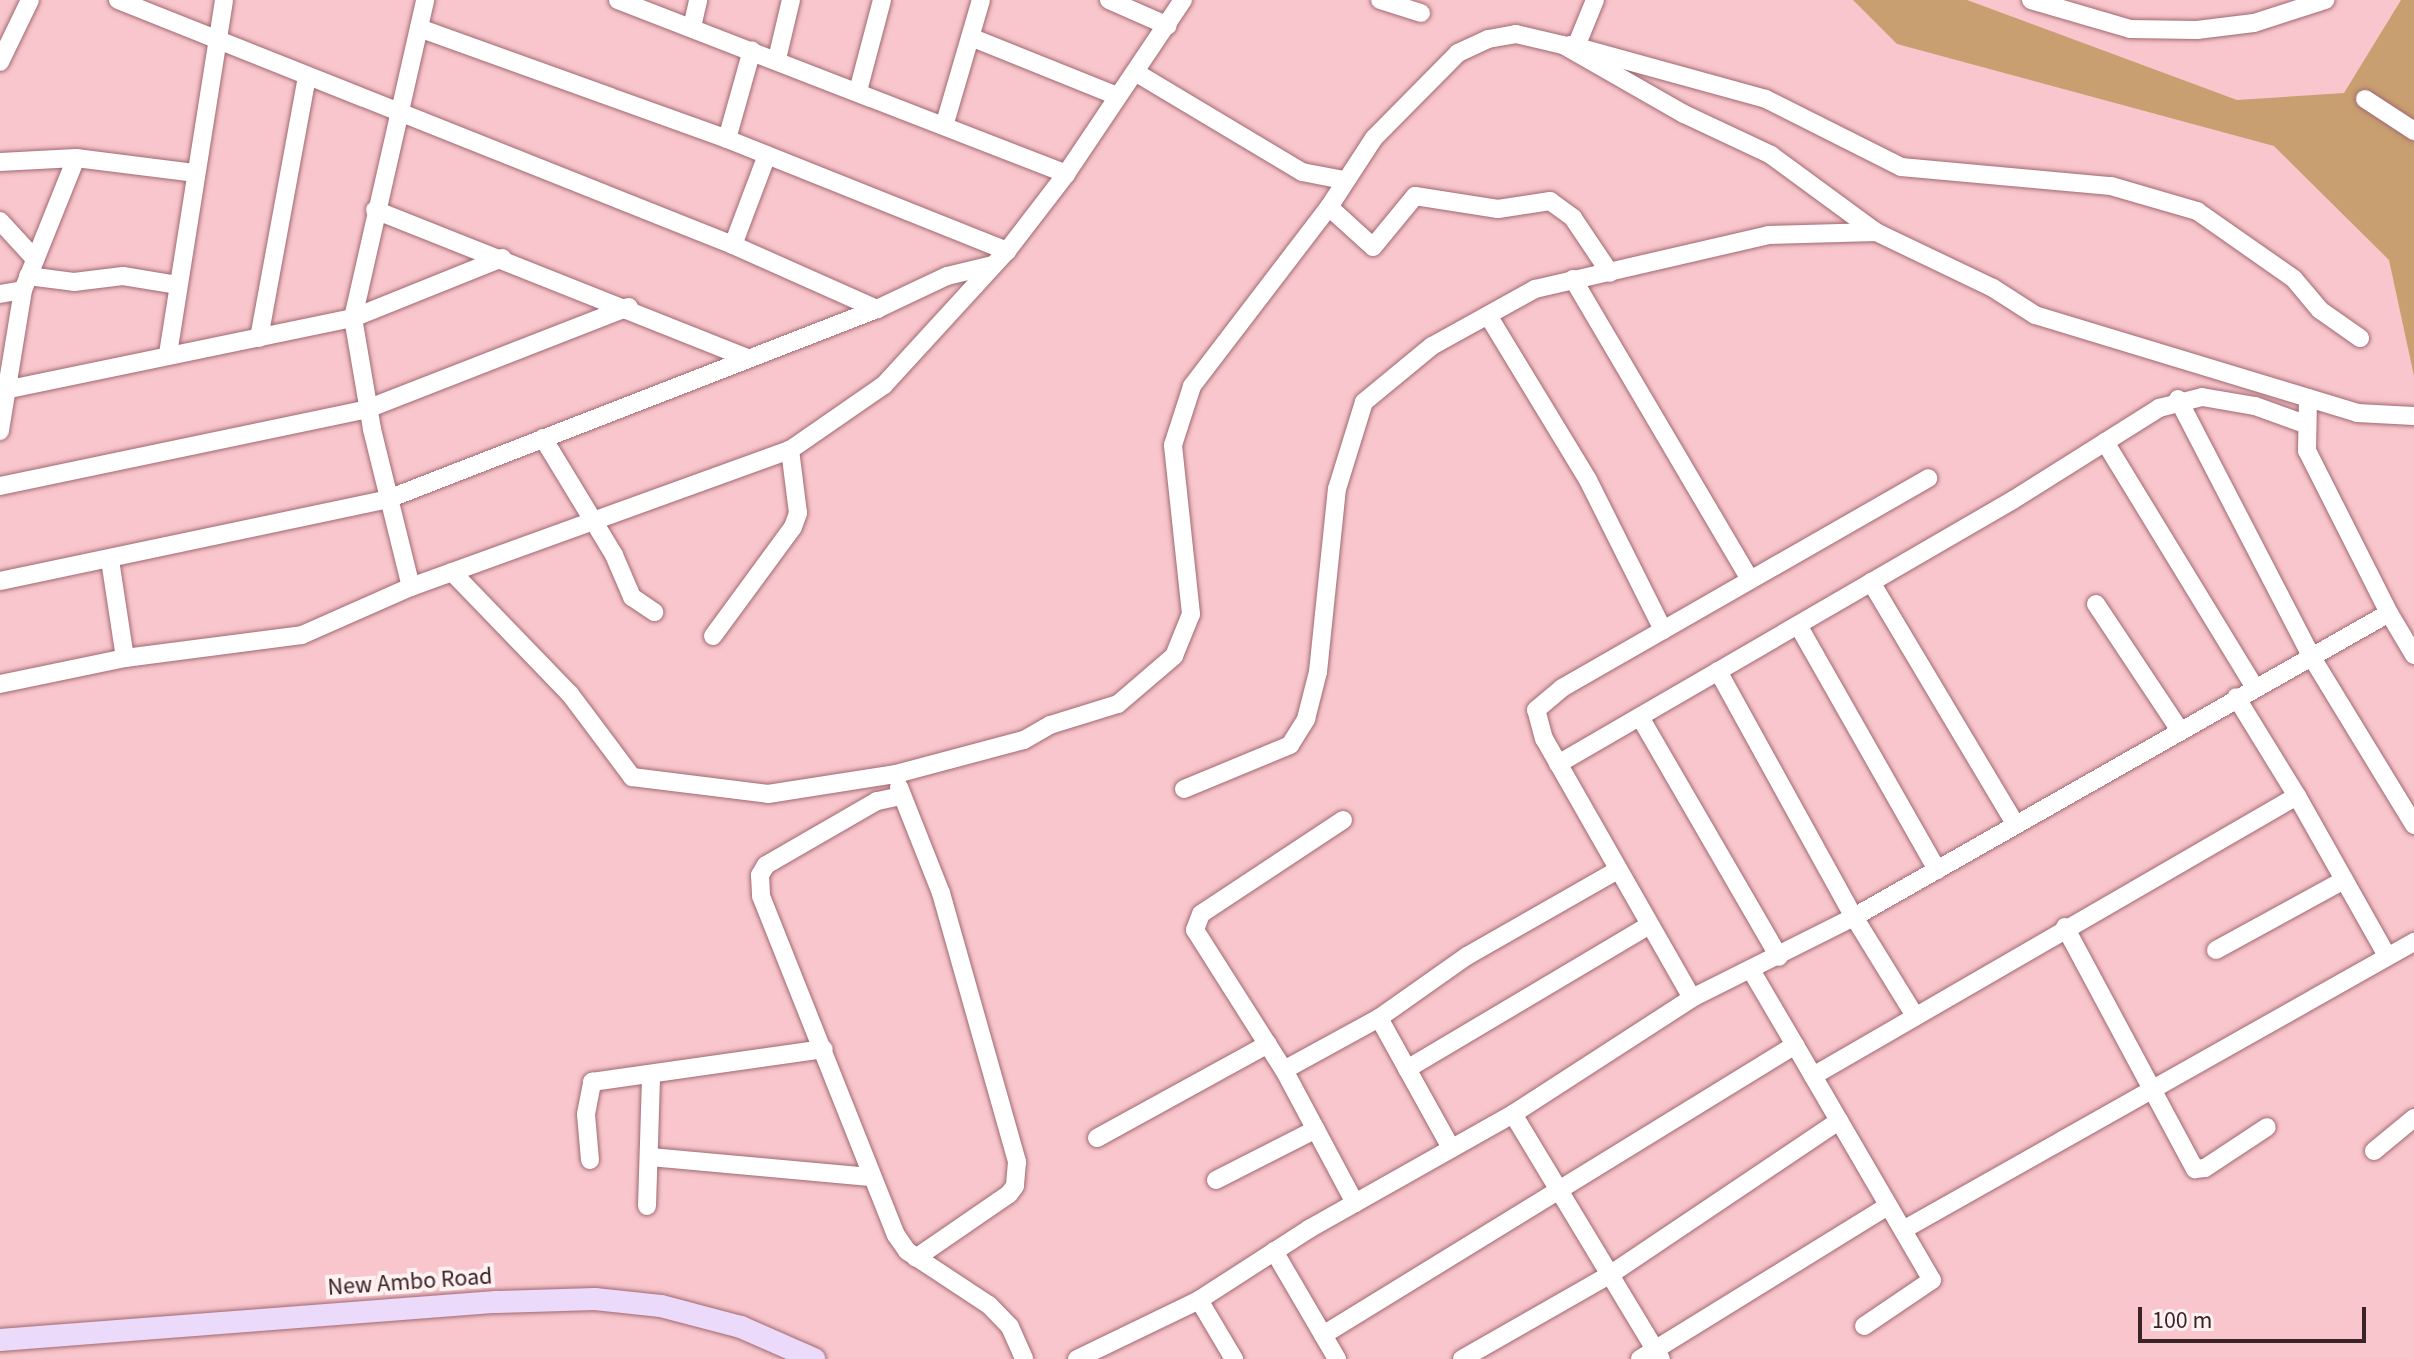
<!DOCTYPE html>
<style>
body{margin:0}
#map{position:relative;width:2414px;height:1359px;overflow:hidden;background:#f8c6cc;font-family:"Source Sans 3",sans-serif}
div>[style]{position:absolute}
.green>*{inset:0;background:#c89f70}
.roads{filter:drop-shadow(0 0 2px #a16971) drop-shadow(0 0 2px #a16971)}
.minor>*{height:18px;margin:-9px;padding:0 9px;transform-origin:9px;border-radius:9px;background:#fff}
.major>*{height:22px;margin:-11px;padding:0 11px;transform-origin:11px;border-radius:11px;background:#ecdafa}
span{translate:-50% -50%;white-space:nowrap;text-align:center;line-height:1.15;-webkit-text-stroke:8px #fff2f3;paint-order:stroke}
.street-label{font-size:24px;color:#3a2326}
.scale{position:absolute;left:2138px;top:1307px;width:228px;height:36px;box-sizing:border-box;border:4px solid #3a2326;border-top:0;padding-left:10px;font-size:24px;line-height:28px;white-space:nowrap;color:#3a2326;-webkit-text-stroke:6px #fff2f3;paint-order:stroke}
</style>
<div id="map">
<div class="green">
<div style="clip-path:polygon(1853px 0,1967px 0,2237px 100px,2344px 93px,2401px 0,2414px 0,2414px 376px,2389px 260px,2274px 146px,1897px 44px)"></div>
</div>
<div class="roads">
<div class="minor">
<div style="left:118px;top:0;width:662px;rotate:21.72deg"></div>
<div style="left:733px;top:245px;width:158px;rotate:24deg"></div>
<div style="left:618px;top:0;width:481px;rotate:21.2deg"></div>
<div style="left:1109px;top:0;width:64px;rotate:23.8deg"></div>
<div style="left:1380px;top:0;width:43px;rotate:17.6deg"></div>
<div style="left:2031px;top:0;width:103px;rotate:16.3deg"></div>
<div style="left:2130px;top:29px;width:67px;rotate:0.9deg"></div>
<div style="left:2197px;top:30px;width:57px;rotate:-7deg"></div>
<div style="left:2254px;top:23px;width:75px;rotate:-17.9deg"></div>
<div style="left:692px;top:27px;width:28px;rotate:-77deg"></div>
<div style="left:419px;top:28px;width:327px;rotate:19.8deg"></div>
<div style="left:727px;top:139px;width:302px;rotate:21.8deg"></div>
<div style="left:973px;top:38px;width:155px;rotate:21.9deg"></div>
<div style="left:1577px;top:44px;width:48px;rotate:-67.8deg"></div>
<div style="left:1570px;top:45px;width:203px;rotate:15.4deg"></div>
<div style="left:1766px;top:99px;width:151px;rotate:26.7deg"></div>
<div style="left:1901px;top:167px;width:211px;rotate:5.2deg"></div>
<div style="left:2111px;top:186px;width:90px;rotate:16.2deg"></div>
<div style="left:2197px;top:211px;width:118px;rotate:35deg"></div>
<div style="left:2294px;top:279px;width:40px;rotate:50deg"></div>
<div style="left:2320px;top:310px;width:49px;rotate:35deg"></div>
<div style="left:777px;top:59px;width:61px;rotate:-76.7deg"></div>
<div style="left:0;top:62px;width:69px;rotate:-64.2deg"></div>
<div style="left:1135px;top:72px;width:195px;rotate:30.9deg"></div>
<div style="left:1302px;top:172px;width:43px;rotate:10.8deg"></div>
<div style="left:858px;top:91px;width:94px;rotate:-75.2deg"></div>
<div style="left:2365px;top:99px;width:59px;rotate:33.1deg"></div>
<div style="left:945px;top:123px;width:128px;rotate:-73.7deg"></div>
<div style="left:727px;top:139px;width:92px;rotate:-74.3deg"></div>
<div style="left:0;top:162px;width:76px;rotate:-3deg"></div>
<div style="left:1329px;top:207px;width:59px;rotate:42.3deg"></div>
<div style="left:1373px;top:247px;width:66px;rotate:-50.5deg"></div>
<div style="left:1415px;top:196px;width:84px;rotate:8.9deg"></div>
<div style="left:1498px;top:209px;width:53px;rotate:-8.7deg"></div>
<div style="left:1550px;top:201px;width:29px;rotate:36deg"></div>
<div style="left:1573px;top:218px;width:66px;rotate:56.1deg"></div>
<div style="left:375px;top:210px;width:400px;rotate:21.7deg"></div>
<div style="left:0;top:221px;width:52px;rotate:47.4deg"></div>
<div style="left:733px;top:245px;width:96px;rotate:-69.3deg"></div>
<div style="left:28px;top:276px;width:46px;rotate:7.4deg"></div>
<div style="left:74px;top:282px;width:49px;rotate:-7deg"></div>
<div style="left:123px;top:276px;width:56px;rotate:9.3deg"></div>
<div style="left:1573px;top:279px;width:349px;rotate:59.5deg"></div>
<div style="left:23px;top:290px;width:142px;rotate:-68.1deg"></div>
<div style="left:76px;top:158px;width:119px;rotate:7.2deg"></div>
<div style="left:0;top:294px;width:23px;rotate:-10deg"></div>
<div style="left:23px;top:290px;width:143px;rotate:99.3deg"></div>
<div style="left:1489px;top:317px;width:191px;rotate:58.7deg"></div>
<div style="left:1588px;top:480px;width:168px;rotate:63.4deg"></div>
<div style="left:259px;top:338px;width:265px;rotate:-79.6deg"></div>
<div style="left:168px;top:354px;width:358px;rotate:-81deg"></div>
<div style="left:0;top:391px;width:360px;rotate:-11.7deg"></div>
<div style="left:353px;top:318px;width:161px;rotate:-21.9deg"></div>
<div style="left:2178px;top:399px;width:289px;rotate:62.6deg"></div>
<div style="left:2311px;top:656px;width:198px;rotate:58.6deg"></div>
<div style="left:543px;top:438px;width:137px;rotate:58.7deg"></div>
<div style="left:614px;top:555px;width:46px;rotate:66.8deg"></div>
<div style="left:632px;top:597px;width:27px;rotate:34deg"></div>
<div style="left:2105px;top:442px;width:286px;rotate:58.6deg"></div>
<div style="left:0;top:486px;width:375px;rotate:-11.8deg"></div>
<div style="left:367px;top:409px;width:281px;rotate:-21.3deg"></div>
<div style="left:110px;top:560px;width:99px;rotate:81.3deg"></div>
<div style="left:452px;top:572px;width:170px;rotate:46deg"></div>
<div style="left:570px;top:694px;width:104px;rotate:53.2deg"></div>
<div style="left:632px;top:777px;width:137px;rotate:7.1deg"></div>
<div style="left:768px;top:794px;width:130px;rotate:-8.9deg"></div>
<div style="left:896px;top:774px;width:132px;rotate:-14.9deg"></div>
<div style="left:1024px;top:740px;width:30px;rotate:-30deg"></div>
<div style="left:1050px;top:725px;width:71px;rotate:-17.2deg"></div>
<div style="left:1118px;top:704px;width:74px;rotate:-40.6deg"></div>
<div style="left:1174px;top:656px;width:45px;rotate:-68deg"></div>
<div style="left:1191px;top:614px;width:170px;rotate:-96.1deg"></div>
<div style="left:1173px;top:445px;width:62px;rotate:-72.1deg"></div>
<div style="left:1192px;top:386px;width:225px;rotate:-52.6deg"></div>
<div style="left:1329px;top:207px;width:82px;rotate:-56.9deg"></div>
<div style="left:1374px;top:138px;width:120px;rotate:-45.3deg"></div>
<div style="left:1458px;top:53px;width:33px;rotate:-25deg"></div>
<div style="left:1488px;top:39px;width:28px;rotate:-10deg"></div>
<div style="left:1516px;top:34px;width:48px;rotate:13.2deg"></div>
<div style="left:1563px;top:45px;width:139px;rotate:29.7deg"></div>
<div style="left:1684px;top:114px;width:96px;rotate:25.2deg"></div>
<div style="left:1771px;top:155px;width:130px;rotate:36.3deg"></div>
<div style="left:0;top:581px;width:397px;rotate:-11.9deg"></div>
<div style="left:388px;top:499px;width:525px;rotate:-21.23deg"></div>
<div style="left:877px;top:309px;width:77px;rotate:-25.2deg"></div>
<div style="left:947px;top:276px;width:47px;rotate:-13.4deg"></div>
<div style="left:1871px;top:582px;width:282px;rotate:59.2deg"></div>
<div style="left:411px;top:587px;width:163px;rotate:-103.9deg"></div>
<div style="left:372px;top:429px;width:113px;rotate:-99.7deg"></div>
<div style="left:353px;top:318px;width:326px;rotate:-77.2deg"></div>
<div style="left:2096px;top:604px;width:150px;rotate:56.4deg"></div>
<div style="left:2389px;top:613px;width:49px;rotate:59.2deg"></div>
<div style="left:1798px;top:625px;width:282px;rotate:60.4deg"></div>
<div style="left:713px;top:636px;width:135px;rotate:-53.7deg"></div>
<div style="left:793px;top:527px;width:15px;rotate:-70deg"></div>
<div style="left:798px;top:513px;width:64px;rotate:-97.2deg"></div>
<div style="left:1718px;top:671px;width:281px;rotate:61.1deg"></div>
<div style="left:1854px;top:917px;width:114px;rotate:58.3deg"></div>
<div style="left:0;top:684px;width:128px;rotate:-11.7deg"></div>
<div style="left:125px;top:658px;width:178px;rotate:-7.4deg"></div>
<div style="left:302px;top:635px;width:119px;rotate:-23.8deg"></div>
<div style="left:411px;top:587px;width:403px;rotate:-19.9deg"></div>
<div style="left:790px;top:450px;width:114px;rotate:-34.7deg"></div>
<div style="left:884px;top:385px;width:182px;rotate:-47.5deg"></div>
<div style="left:1007px;top:251px;width:97px;rotate:-52.5deg"></div>
<div style="left:1066px;top:174px;width:210px;rotate:-56.1deg"></div>
<div style="left:1640px;top:717px;width:277px;rotate:59.9deg"></div>
<div style="left:1558px;top:764px;width:526px;rotate:-30.12deg"></div>
<div style="left:2013px;top:500px;width:173px;rotate:-32.2deg"></div>
<div style="left:2159px;top:408px;width:44px;rotate:-14.3deg"></div>
<div style="left:2202px;top:397px;width:54px;rotate:9.6deg"></div>
<div style="left:2255px;top:406px;width:53px;rotate:19.8deg"></div>
<div style="left:899px;top:787px;width:114px;rotate:68.4deg"></div>
<div style="left:941px;top:893px;width:280px;rotate:74.2deg"></div>
<div style="left:1017px;top:1162px;width:24px;rotate:95deg"></div>
<div style="left:1015px;top:1186px;width:10px;rotate:127deg"></div>
<div style="left:1009px;top:1194px;width:113px;rotate:145.5deg"></div>
<div style="left:1184px;top:789px;width:115px;rotate:-22.5deg"></div>
<div style="left:1290px;top:745px;width:31px;rotate:-58deg"></div>
<div style="left:1306px;top:719px;width:49px;rotate:-75.7deg"></div>
<div style="left:1318px;top:672px;width:184px;rotate:-84.1deg"></div>
<div style="left:1337px;top:489px;width:91px;rotate:-72.8deg"></div>
<div style="left:1364px;top:402px;width:88px;rotate:-39.5deg"></div>
<div style="left:1432px;top:346px;width:118px;rotate:-29deg"></div>
<div style="left:1535px;top:289px;width:239px;rotate:-13deg"></div>
<div style="left:1768px;top:235px;width:108px;rotate:-1.6deg"></div>
<div style="left:1876px;top:232px;width:130px;rotate:25.6deg"></div>
<div style="left:1993px;top:288px;width:50px;rotate:32.7deg"></div>
<div style="left:2035px;top:315px;width:337px;rotate:16.9deg"></div>
<div style="left:2357px;top:413px;width:57px;rotate:3deg"></div>
<div style="left:901px;top:796px;width:25px;rotate:168deg"></div>
<div style="left:877px;top:801px;width:128px;rotate:150deg"></div>
<div style="left:766px;top:865px;width:12px;rotate:121deg"></div>
<div style="left:760px;top:875px;width:21px;rotate:87deg"></div>
<div style="left:761px;top:896px;width:365px;rotate:68.3deg"></div>
<div style="left:896px;top:1235px;width:19px;rotate:55deg"></div>
<div style="left:907px;top:1251px;width:98px;rotate:33.4deg"></div>
<div style="left:989px;top:1305px;width:30px;rotate:46deg"></div>
<div style="left:1010px;top:1327px;width:35px;rotate:66deg"></div>
<div style="left:2297px;top:796px;width:184px;rotate:60.6deg"></div>
<div style="left:1343px;top:820px;width:170px;rotate:146.5deg"></div>
<div style="left:1201px;top:914px;width:17px;rotate:111deg"></div>
<div style="left:1195px;top:930px;width:166px;rotate:57.6deg"></div>
<div style="left:1284px;top:1070px;width:151px;rotate:61.9deg"></div>
<div style="left:2065px;top:927px;width:275px;rotate:61.8deg"></div>
<div style="left:2195px;top:1169px;width:10px;rotate:-6deg"></div>
<div style="left:2205px;top:1168px;width:74px;rotate:-33.5deg"></div>
<div style="left:2216px;top:950px;width:146px;rotate:-28.7deg"></div>
<div style="left:1692px;top:998px;width:298px;rotate:-119.7deg"></div>
<div style="left:1544px;top:739px;width:30px;rotate:-105deg"></div>
<div style="left:1536px;top:710px;width:34px;rotate:-40deg"></div>
<div style="left:1562px;top:688px;width:422px;rotate:-29.8deg"></div>
<div style="left:1379px;top:1018px;width:149px;rotate:61deg"></div>
<div style="left:1795px;top:1045px;width:272px;rotate:59.8deg"></div>
<div style="left:1932px;top:1280px;width:82px;rotate:145.9deg"></div>
<div style="left:1407px;top:1069px;width:282px;rotate:-30.7deg"></div>
<div style="left:1284px;top:1070px;width:108px;rotate:-28.7deg"></div>
<div style="left:1379px;top:1018px;width:108px;rotate:-35.2deg"></div>
<div style="left:1467px;top:956px;width:174px;rotate:-29.7deg"></div>
<div style="left:1813px;top:1076px;width:559px;rotate:-30.05deg"></div>
<div style="left:2297px;top:796px;width:116px;rotate:-121.6deg"></div>
<div style="left:1513px;top:1114px;width:286px;rotate:58.9deg"></div>
<div style="left:1097px;top:1138px;width:195px;rotate:-28.8deg"></div>
<div style="left:2374px;top:1151px;width:52px;rotate:-39.5deg"></div>
<div style="left:651px;top:1157px;width:222px;rotate:5.2deg"></div>
<div style="left:590px;top:1160px;width:46px;rotate:-95deg"></div>
<div style="left:586px;top:1114px;width:33px;rotate:-79deg"></div>
<div style="left:592px;top:1082px;width:234px;rotate:-8.1deg"></div>
<div style="left:1216px;top:1180px;width:112px;rotate:-27deg"></div>
<div style="left:647px;top:1206px;width:130px;rotate:-88.2deg"></div>
<div style="left:1903px;top:1230px;width:587px;rotate:-29.41deg"></div>
<div style="left:1274px;top:1251px;width:125px;rotate:59.7deg"></div>
<div style="left:1199px;top:1300px;width:69px;rotate:59.3deg"></div>
<div style="left:1323px;top:1335px;width:554px;rotate:-31.57deg"></div>
<div style="left:1795px;top:1045px;width:87px;rotate:-120.4deg"></div>
<div style="left:1077px;top:1359px;width:136px;rotate:-25.8deg"></div>
<div style="left:1199px;top:1300px;width:131px;rotate:-32.8deg"></div>
<div style="left:1309px;top:1229px;width:234px;rotate:-29.4deg"></div>
<div style="left:1513px;top:1114px;width:213px;rotate:-32.9deg"></div>
<div style="left:1692px;top:998px;width:181px;rotate:-26.6deg"></div>
<div style="left:1854px;top:917px;width:615px;rotate:-29.61deg"></div>
<div style="left:2389px;top:613px;width:182px;rotate:-116.8deg"></div>
<div style="left:2307px;top:451px;width:53px;rotate:-88.9deg"></div>
<div style="left:1462px;top:1359px;width:172px;rotate:-29.7deg"></div>
<div style="left:1611px;top:1274px;width:275px;rotate:-33.9deg"></div>
<div style="left:1640px;top:1359px;width:291px;rotate:-31.7deg"></div>
</div>
<div class="major">
<div style="left:0;top:1340px;width:497px;rotate:-4.4deg"></div>
<div style="left:496px;top:1302px;width:99px;rotate:-1.7deg"></div>
<div style="left:595px;top:1299px;width:66px;rotate:6.1deg"></div>
<div style="left:661px;top:1306px;width:83px;rotate:14.7deg"></div>
<div style="left:741px;top:1327px;width:80px;rotate:23.7deg"></div>
</div>
</div>
<div class="street-label">
<span style="left:410px;top:1282px;rotate:-4deg">New Ambo Road</span>
</div>
<div class="scale">100 m</div>
</div>
